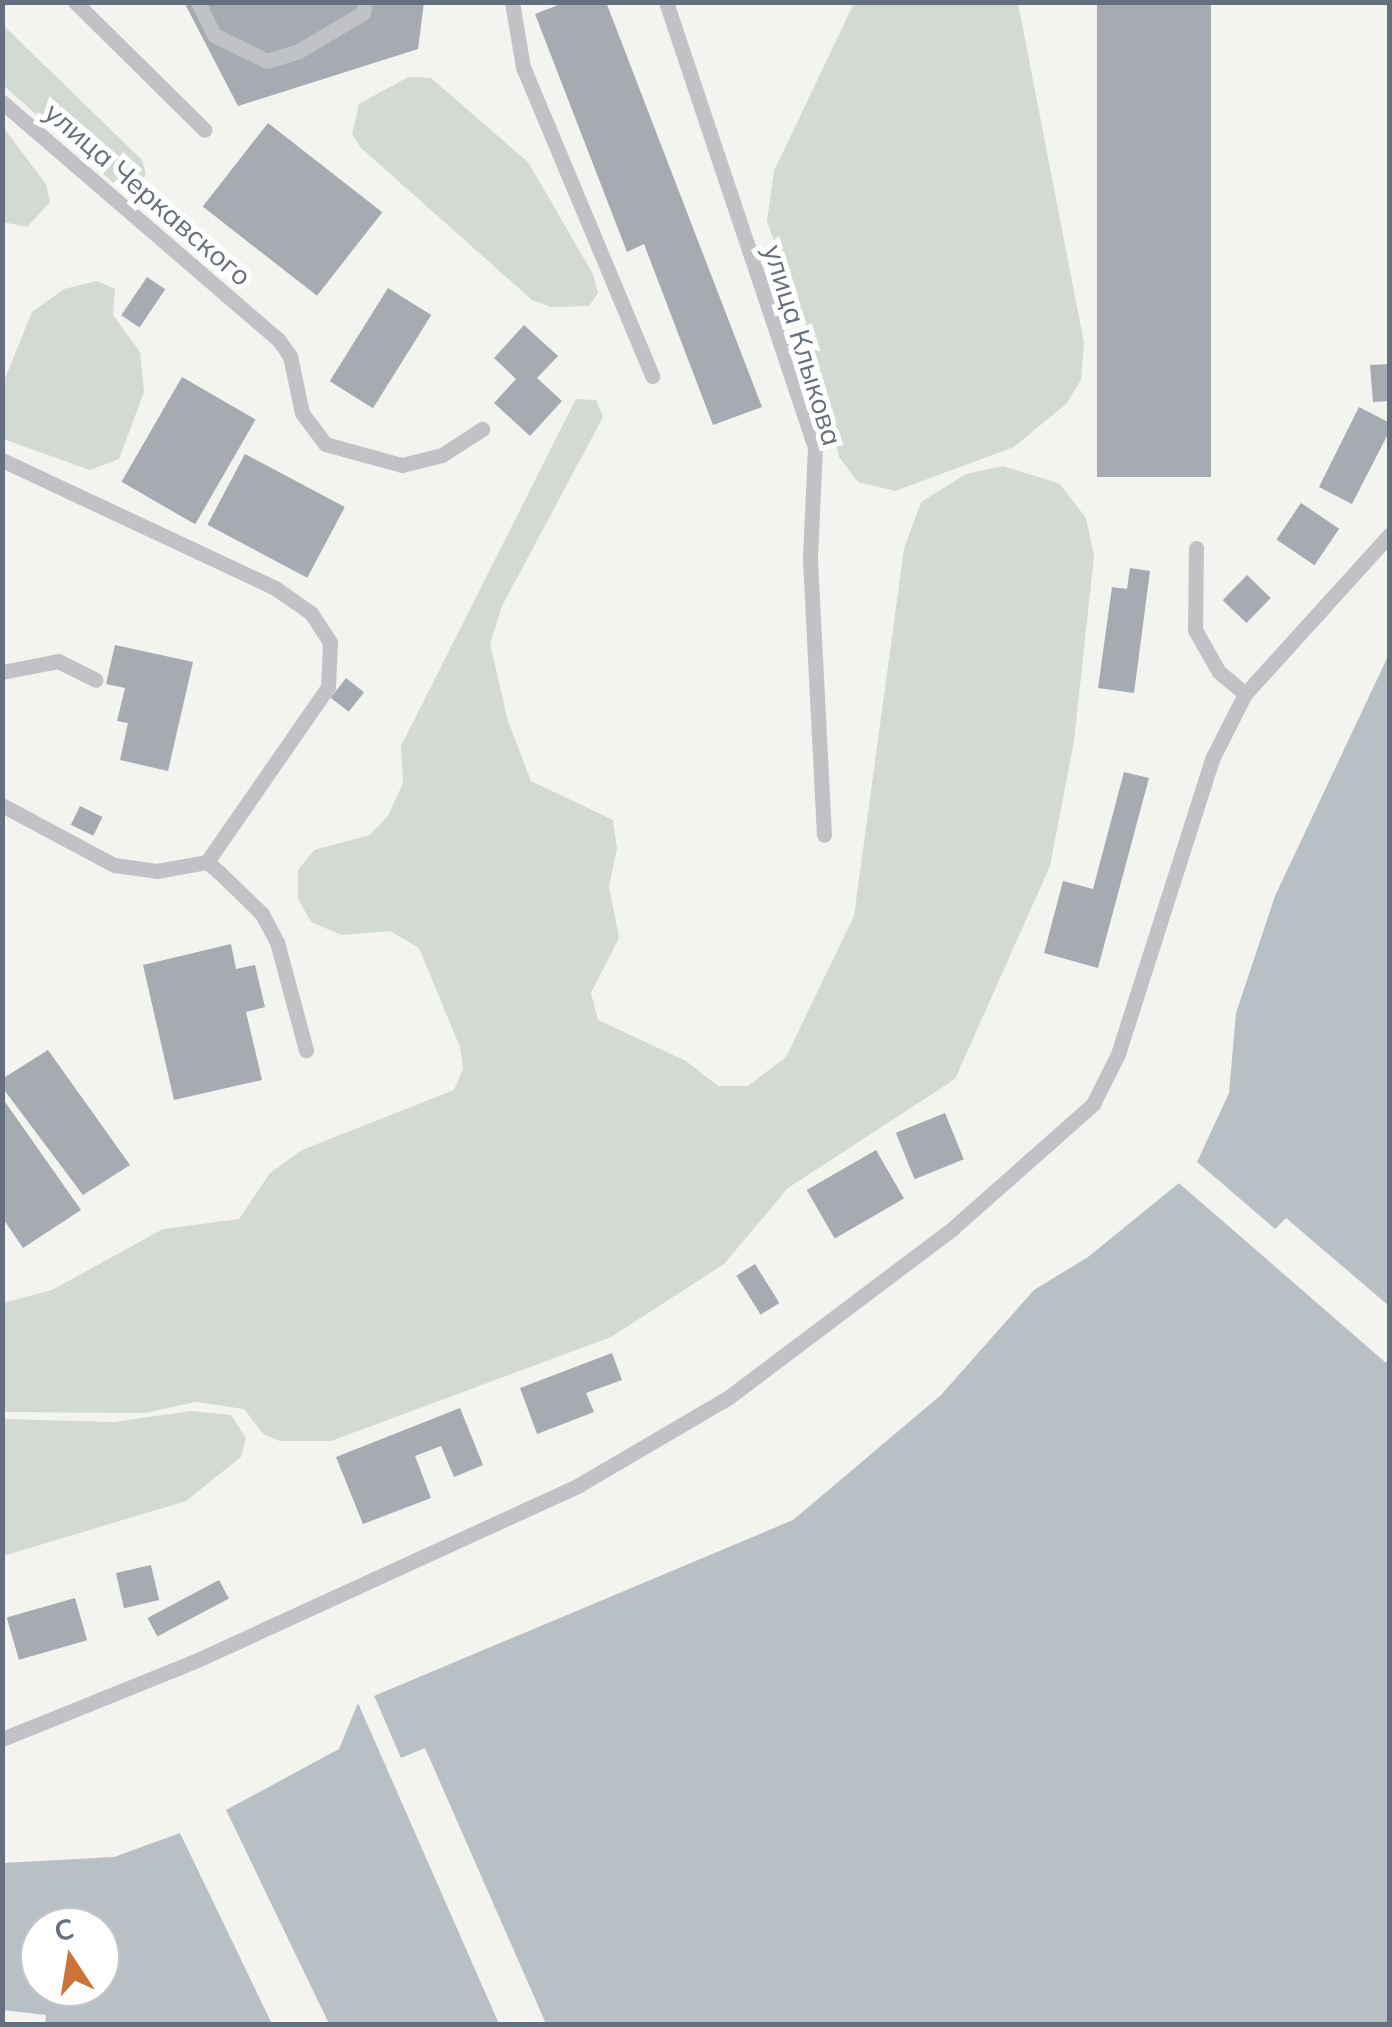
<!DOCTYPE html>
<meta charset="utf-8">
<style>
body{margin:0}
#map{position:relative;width:1392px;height:2027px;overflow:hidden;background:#f3f3f0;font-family:Mulish,sans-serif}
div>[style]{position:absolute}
.green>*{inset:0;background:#d3dad2}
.water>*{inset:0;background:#b9c0c5}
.pier>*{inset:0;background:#f3f3f0;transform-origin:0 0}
.building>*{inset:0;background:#a6abb1;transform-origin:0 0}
.service>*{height:15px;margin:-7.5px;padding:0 7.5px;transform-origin:7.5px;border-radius:7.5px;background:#c0c2c5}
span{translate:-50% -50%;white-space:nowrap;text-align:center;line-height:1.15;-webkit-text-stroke:10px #fff;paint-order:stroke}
.street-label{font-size:28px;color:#666f7d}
.frame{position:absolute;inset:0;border:5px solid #666f7d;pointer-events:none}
.north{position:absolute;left:20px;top:1907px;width:100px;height:100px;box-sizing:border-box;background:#fff;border:2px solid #c2c5cb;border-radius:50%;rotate:348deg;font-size:28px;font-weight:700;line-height:40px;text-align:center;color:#666f7d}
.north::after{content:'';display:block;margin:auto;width:35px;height:45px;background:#cb7338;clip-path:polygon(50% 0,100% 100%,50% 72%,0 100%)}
</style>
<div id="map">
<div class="green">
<div style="clip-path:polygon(854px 3px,1018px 3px,1084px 343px,1081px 380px,1067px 403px,1014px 447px,895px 491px,858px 482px,839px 457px,821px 375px,767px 221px,774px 171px)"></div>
<div style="clip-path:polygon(2px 24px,142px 160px,146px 174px,136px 187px,117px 186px,3px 85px)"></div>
<div style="clip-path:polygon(408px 77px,431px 78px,528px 162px,593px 274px,598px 293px,589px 306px,551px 307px,532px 300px,360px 147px,352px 134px,359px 104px)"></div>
<div style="clip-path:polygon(3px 127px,46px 184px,50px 202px,27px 227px,3px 222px)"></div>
<div style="clip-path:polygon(97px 281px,115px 289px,113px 315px,140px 352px,144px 392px,119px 459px,90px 470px,3px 439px,2px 386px,32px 312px,64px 289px)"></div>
<div style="clip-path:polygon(576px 399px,596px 400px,603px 417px,502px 606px,490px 644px,508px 721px,531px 781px,613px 820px,617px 849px,609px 886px,619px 938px,591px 993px,598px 1020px,686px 1061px,718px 1086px,748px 1086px,786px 1057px,854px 916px,904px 549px,921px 502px,966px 474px,1003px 466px,1060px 484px,1086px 518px,1094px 556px,1074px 741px,1050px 866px,955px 1079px,788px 1188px,724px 1264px,611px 1337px,331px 1441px,280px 1441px,263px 1434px,244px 1409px,196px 1402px,145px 1413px,3px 1412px,3px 1303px,52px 1290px,163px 1229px,239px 1219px,270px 1173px,302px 1150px,454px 1090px,463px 1069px,460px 1047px,419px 948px,390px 931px,342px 935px,311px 922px,298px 899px,298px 870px,314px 850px,370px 835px,388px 816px,403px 783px,401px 746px)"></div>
<div style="clip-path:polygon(191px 1411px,231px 1415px,246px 1438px,241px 1457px,186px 1501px,3px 1556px,3px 1419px,114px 1422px)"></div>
</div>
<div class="water">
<div style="clip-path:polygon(1389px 654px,1389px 1306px,1286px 1218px,1276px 1230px,1197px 1162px,1229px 1093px,1236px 1013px,1275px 896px)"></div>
<div style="clip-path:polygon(1179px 1183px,1389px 1364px,1389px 2024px,546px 2024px,425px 1749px,401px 1759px,374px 1696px,793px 1520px,941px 1395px,1034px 1290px,1088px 1257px)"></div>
<div style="clip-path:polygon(358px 1703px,499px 2024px,329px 2024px,226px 1810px,339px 1749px)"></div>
<div style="clip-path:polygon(evenodd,180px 1833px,272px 2024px,45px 2024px,46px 2015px,3px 2010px,3px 1863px,114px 1857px,180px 1833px,40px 1927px,100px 1927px,100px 1987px,40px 1987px,40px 1927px)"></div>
</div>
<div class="pier">
<div style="clip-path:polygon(1197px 1162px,1275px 1229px,1286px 1218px,1390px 1311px,1287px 1225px,1273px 1234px)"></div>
<div style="left:1182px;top:1179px;width:274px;height:5px;rotate:41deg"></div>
<div style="clip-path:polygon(374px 1696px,401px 1758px,425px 1748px,546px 2024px,422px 1755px,397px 1762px)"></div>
<div style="clip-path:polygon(363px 1701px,504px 2022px,504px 2024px,358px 1703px)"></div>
<div style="clip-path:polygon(226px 1810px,282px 1927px,329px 2024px,310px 1997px)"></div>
<div style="clip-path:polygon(184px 1830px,276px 2022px,277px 2024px,180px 1833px)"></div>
</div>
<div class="building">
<div style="clip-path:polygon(184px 2px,424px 2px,418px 49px,238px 106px)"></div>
<div style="clip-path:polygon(566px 2px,606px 2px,762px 407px,713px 425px,644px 244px,627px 252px,535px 14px)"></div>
<div style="left:1097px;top:2px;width:114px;height:475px"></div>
<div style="left:268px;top:123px;width:145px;height:106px;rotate:38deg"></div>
<div style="left:147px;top:277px;width:22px;height:46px;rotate:34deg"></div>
<div style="left:388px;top:288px;width:51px;height:110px;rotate:32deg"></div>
<div style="clip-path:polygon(524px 325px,558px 356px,537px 378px,562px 401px,530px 436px,494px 403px,516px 379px,494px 358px)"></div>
<div style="clip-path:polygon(1390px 364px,1390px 401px,1373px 402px,1370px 365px)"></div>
<div style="left:182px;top:377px;width:85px;height:121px;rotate:30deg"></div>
<div style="clip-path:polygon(1359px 407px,1390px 423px,1390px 430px,1352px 504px,1319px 487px)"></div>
<div style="left:245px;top:454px;width:113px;height:80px;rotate:28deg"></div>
<div style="left:1301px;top:503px;width:46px;height:44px;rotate:34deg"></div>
<div style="clip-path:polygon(1130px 568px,1150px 571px,1134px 693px,1098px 688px,1112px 587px,1127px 589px)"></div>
<div style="left:1247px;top:575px;width:33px;height:35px;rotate:44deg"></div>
<div style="clip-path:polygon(115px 645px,193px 662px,168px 771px,120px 760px,128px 723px,117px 721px,125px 688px,106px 684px)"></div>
<div style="left:346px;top:678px;width:23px;height:25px;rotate:38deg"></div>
<div style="clip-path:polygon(1124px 772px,1149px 778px,1098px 968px,1044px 953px,1063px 881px,1093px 889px)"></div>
<div style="left:80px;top:806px;width:25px;height:21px;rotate:26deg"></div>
<div style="clip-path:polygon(231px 944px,236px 969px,255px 965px,265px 1007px,246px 1012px,262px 1080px,174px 1100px,143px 965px)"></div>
<div style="clip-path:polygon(48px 1050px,130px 1165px,83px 1195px,2px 1087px,2px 1079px)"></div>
<div style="clip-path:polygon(3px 1099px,81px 1210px,23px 1248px,2px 1217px)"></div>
<div style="left:945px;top:1113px;width:50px;height:53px;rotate:68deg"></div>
<div style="left:876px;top:1150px;width:56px;height:80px;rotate:60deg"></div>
<div style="left:755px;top:1264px;width:46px;height:22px;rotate:58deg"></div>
<div style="clip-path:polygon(612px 1353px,622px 1380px,586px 1393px,594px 1412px,537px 1434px,520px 1388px)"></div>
<div style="clip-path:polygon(460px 1408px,483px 1465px,454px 1477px,441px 1446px,415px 1456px,431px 1498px,363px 1524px,336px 1457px)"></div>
<div style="left:151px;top:1565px;width:36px;height:36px;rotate:77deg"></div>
<div style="left:219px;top:1580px;width:21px;height:81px;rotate:62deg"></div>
<div style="left:75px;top:1598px;width:44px;height:71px;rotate:74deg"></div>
</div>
<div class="service">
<div style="left:75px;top:2px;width:182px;rotate:44.6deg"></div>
<div style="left:198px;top:2px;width:37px;rotate:64deg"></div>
<div style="left:214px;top:35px;width:59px;rotate:26.1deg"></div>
<div style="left:267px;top:61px;width:31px;rotate:-17deg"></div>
<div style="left:297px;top:52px;width:77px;rotate:-30.6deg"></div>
<div style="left:363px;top:13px;width:11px;rotate:-80deg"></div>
<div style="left:512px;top:2px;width:66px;rotate:80.4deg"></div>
<div style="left:523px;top:67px;width:335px;rotate:67.3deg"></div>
<div style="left:666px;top:2px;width:469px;rotate:71.5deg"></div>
<div style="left:815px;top:447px;width:112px;rotate:92.6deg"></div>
<div style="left:810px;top:559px;width:276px;rotate:87.1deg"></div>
<div style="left:2px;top:102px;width:364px;rotate:40.7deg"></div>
<div style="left:278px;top:339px;width:21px;rotate:55deg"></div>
<div style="left:290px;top:356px;width:58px;rotate:78.1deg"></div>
<div style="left:302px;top:413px;width:39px;rotate:53deg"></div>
<div style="left:325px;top:444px;width:80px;rotate:15.3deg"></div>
<div style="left:402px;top:465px;width:41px;rotate:-14deg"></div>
<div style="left:442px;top:455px;width:48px;rotate:-33deg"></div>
<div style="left:2px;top:460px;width:302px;rotate:25.1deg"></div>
<div style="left:275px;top:588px;width:44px;rotate:34.8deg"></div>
<div style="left:311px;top:613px;width:35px;rotate:57deg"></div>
<div style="left:330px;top:642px;width:45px;rotate:92.5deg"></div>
<div style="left:328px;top:687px;width:213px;rotate:124.7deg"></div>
<div style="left:1196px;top:548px;width:82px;rotate:90.7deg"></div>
<div style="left:1195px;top:630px;width:48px;rotate:60.3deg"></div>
<div style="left:1219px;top:672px;width:34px;rotate:40deg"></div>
<div style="left:2px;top:672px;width:57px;rotate:-11.1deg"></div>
<div style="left:58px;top:661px;width:42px;rotate:26.6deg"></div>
<div style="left:2px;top:805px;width:127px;rotate:28.2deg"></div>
<div style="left:114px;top:865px;width:43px;rotate:7.9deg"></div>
<div style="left:157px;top:871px;width:51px;rotate:-10.2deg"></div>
<div style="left:207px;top:862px;width:17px;rotate:40deg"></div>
<div style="left:220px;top:873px;width:59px;rotate:44.3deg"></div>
<div style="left:262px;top:914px;width:32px;rotate:62deg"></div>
<div style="left:277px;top:942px;width:112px;rotate:75deg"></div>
<div style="left:2px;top:1739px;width:206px;rotate:-22deg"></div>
<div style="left:193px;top:1662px;width:425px;rotate:-24.6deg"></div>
<div style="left:579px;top:1485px;width:174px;rotate:-30.4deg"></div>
<div style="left:729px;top:1397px;width:281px;rotate:-37deg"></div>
<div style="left:953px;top:1228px;width:187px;rotate:-41.5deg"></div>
<div style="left:1093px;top:1104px;width:56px;rotate:-63.4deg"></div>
<div style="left:1118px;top:1054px;width:310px;rotate:-72.3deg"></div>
<div style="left:1212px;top:759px;width:73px;rotate:-63.1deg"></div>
<div style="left:1245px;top:694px;width:216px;rotate:-47.8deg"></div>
</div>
<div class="street-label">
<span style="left:148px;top:194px;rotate:41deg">улица Черкавского</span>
<span style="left:803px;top:345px;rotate:73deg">улица Клыкова</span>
</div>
<div class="frame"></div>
<div class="north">С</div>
</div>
